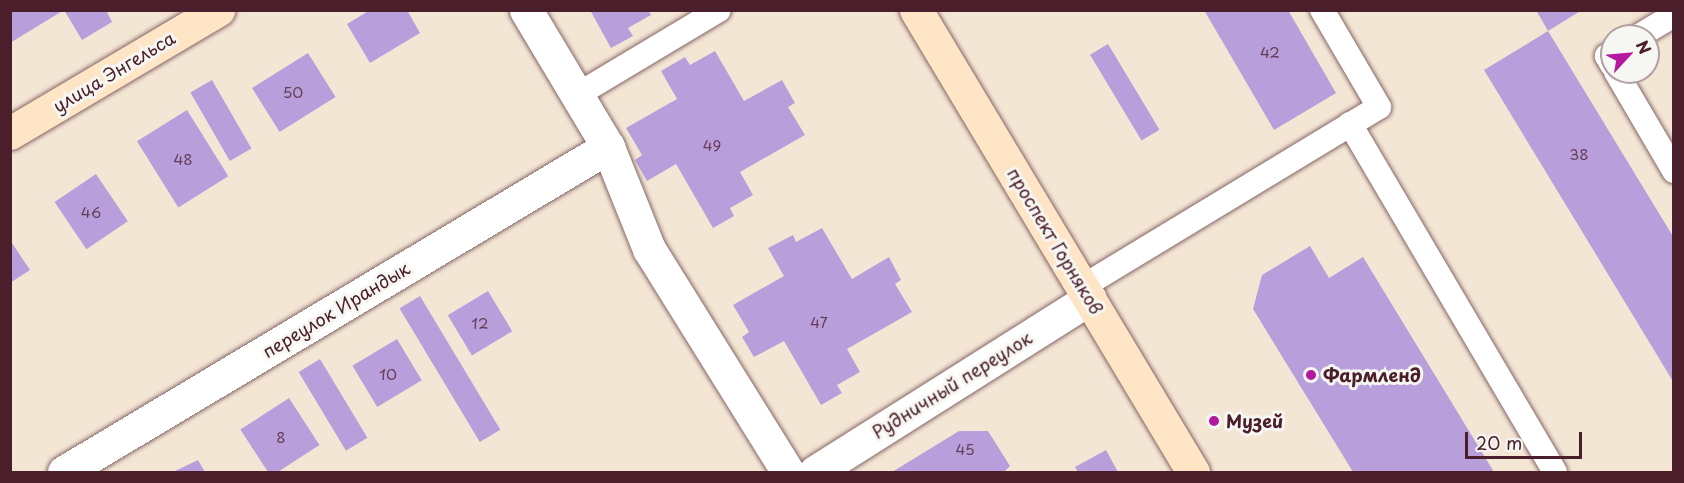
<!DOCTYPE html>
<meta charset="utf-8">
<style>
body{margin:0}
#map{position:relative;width:1684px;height:483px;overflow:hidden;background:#f4e6d5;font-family:"Playpen Sans",sans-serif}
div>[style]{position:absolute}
.building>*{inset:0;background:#b89fdb;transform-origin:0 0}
.roads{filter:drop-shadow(0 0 2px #866566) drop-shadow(0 0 2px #866566)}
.lane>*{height:24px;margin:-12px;padding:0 12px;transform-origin:12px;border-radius:12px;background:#fff}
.street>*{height:33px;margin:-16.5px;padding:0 16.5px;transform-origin:16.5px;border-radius:16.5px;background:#fff}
.secondary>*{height:33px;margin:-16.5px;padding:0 16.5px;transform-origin:16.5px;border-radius:16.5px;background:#fde5c5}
.dots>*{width:16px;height:16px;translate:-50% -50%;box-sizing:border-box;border:3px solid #f6f6f2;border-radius:50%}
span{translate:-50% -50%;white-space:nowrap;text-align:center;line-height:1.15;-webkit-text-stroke:6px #f6f6f2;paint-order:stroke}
.number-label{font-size:15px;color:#663f57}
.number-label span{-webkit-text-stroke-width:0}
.street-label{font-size:18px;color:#4a1f2b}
.poi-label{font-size:18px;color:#4a1f2b;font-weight:700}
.left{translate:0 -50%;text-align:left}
.frame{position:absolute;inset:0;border:12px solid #4a1f2b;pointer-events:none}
.north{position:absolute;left:1600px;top:24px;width:60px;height:60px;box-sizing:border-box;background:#f6f6f2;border:2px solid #b1a0a2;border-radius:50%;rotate:64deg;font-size:16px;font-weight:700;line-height:24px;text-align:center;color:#4a1f2b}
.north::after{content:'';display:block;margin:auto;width:21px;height:27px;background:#b5179e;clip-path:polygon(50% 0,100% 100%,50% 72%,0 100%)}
.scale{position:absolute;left:1465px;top:432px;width:117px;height:27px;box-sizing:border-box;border:3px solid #4a1f2b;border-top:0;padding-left:8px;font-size:18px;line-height:21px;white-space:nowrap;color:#4a1f2b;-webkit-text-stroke:4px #f6f6f2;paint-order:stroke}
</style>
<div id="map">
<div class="building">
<div style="clip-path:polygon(10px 10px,64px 10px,10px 43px)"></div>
<div style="clip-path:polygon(64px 10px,106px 10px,112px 22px,82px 40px)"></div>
<div style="clip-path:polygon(370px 10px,407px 10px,420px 33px,370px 63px,347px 24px)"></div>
<div style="clip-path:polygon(590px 10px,648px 10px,651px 15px,628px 28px,633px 36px,611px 48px)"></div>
<div style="clip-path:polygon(1204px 10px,1288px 10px,1336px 93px,1274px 130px)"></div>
<div style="clip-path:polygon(1536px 10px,1582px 10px,1548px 31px)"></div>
<div style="clip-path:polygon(1548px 31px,1674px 238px,1674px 383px,1484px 70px)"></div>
<div style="left:1108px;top:44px;width:100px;height:21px;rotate:59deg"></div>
<div style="clip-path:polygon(715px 51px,744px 101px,782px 80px,795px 103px,788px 107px,805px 135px,740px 172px,753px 195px,730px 208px,734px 216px,713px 228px,676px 164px,647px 181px,635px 160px,642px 155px,626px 128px,677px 99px,661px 71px,685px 57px,690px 65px)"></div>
<div style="left:308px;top:53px;width:52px;height:66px;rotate:58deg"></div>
<div style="left:212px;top:80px;width:79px;height:25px;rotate:60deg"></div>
<div style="left:187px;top:110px;width:78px;height:59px;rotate:58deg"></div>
<div style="left:96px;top:174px;width:57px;height:50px;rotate:56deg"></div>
<div style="clip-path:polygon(822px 228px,852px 279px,889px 257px,901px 280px,895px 284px,912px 312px,847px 349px,860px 372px,837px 385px,842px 393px,821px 405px,784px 341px,754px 357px,742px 337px,749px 332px,733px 305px,784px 276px,768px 248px,793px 235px,796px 242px)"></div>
<div style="clip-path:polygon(10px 240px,30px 270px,10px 283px)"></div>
<div style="clip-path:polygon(1310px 246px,1329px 278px,1363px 257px,1494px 472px,1353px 472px,1253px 309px,1262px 275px)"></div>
<div style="left:488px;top:291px;width:47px;height:47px;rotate:59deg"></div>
<div style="left:420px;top:296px;width:156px;height:24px;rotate:59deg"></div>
<div style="left:397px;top:339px;width:48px;height:52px;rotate:59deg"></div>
<div style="left:320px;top:359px;width:92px;height:25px;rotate:59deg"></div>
<div style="left:289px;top:398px;width:56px;height:58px;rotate:57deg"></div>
<div style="clip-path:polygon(959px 431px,988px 431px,1010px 466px,1004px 472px,892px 472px)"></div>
<div style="clip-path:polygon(1106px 450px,1118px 472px,1078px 472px,1075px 467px)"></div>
<div style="clip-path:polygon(198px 460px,205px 472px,173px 472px)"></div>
</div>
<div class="roads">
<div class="lane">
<div style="left:1639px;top:36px;width:41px;rotate:-31deg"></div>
<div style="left:1612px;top:53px;width:6px;rotate:149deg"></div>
<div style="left:1607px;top:56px;width:10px;rotate:61deg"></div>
<div style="left:1616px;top:72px;width:115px;rotate:59.6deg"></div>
<div style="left:577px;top:95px;width:165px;rotate:-30.9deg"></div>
<div style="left:1350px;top:124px;width:404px;rotate:59.5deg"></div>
<div style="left:1082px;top:287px;width:347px;rotate:-31.2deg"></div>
<div style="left:1379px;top:107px;width:113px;rotate:-120.4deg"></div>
</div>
<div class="street">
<div style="left:526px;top:10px;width:160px;rotate:59.1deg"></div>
<div style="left:608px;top:147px;width:110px;rotate:68.1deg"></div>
<div style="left:649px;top:249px;width:263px;rotate:58.1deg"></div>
<div style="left:64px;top:472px;width:634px;rotate:-30.86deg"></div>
<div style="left:815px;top:472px;width:325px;rotate:-32.3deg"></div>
</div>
<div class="secondary">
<div style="left:916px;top:10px;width:539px;rotate:59.05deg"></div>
<div style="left:10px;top:133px;width:242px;rotate:-30.6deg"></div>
</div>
</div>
<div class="dots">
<div style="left:1311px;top:375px;background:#b5179e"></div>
<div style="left:1214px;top:421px;background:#b5179e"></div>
</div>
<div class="number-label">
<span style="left:1270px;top:52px">42</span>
<span style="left:293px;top:92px">50</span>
<span style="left:712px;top:145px">49</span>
<span style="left:1579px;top:154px">38</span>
<span style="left:183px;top:159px">48</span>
<span style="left:91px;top:212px">46</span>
<span style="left:819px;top:322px">47</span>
<span style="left:480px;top:323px">12</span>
<span style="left:388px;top:374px">10</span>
<span style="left:281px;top:437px">8</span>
<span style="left:965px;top:449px">45</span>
</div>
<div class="street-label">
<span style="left:114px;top:72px;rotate:-31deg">улица Энгельса</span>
<span style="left:1055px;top:241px;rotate:59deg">проспект Горняков</span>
<span style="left:336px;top:310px;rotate:-31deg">переулок Ирандык</span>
<span style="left:952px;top:385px;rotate:-32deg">Рудничный переулок</span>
</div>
<div class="poi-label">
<span class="left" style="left:1323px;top:375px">Фармленд</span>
<span class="left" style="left:1226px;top:421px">Музей</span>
</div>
<div class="frame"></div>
<div class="north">N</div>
<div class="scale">20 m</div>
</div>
